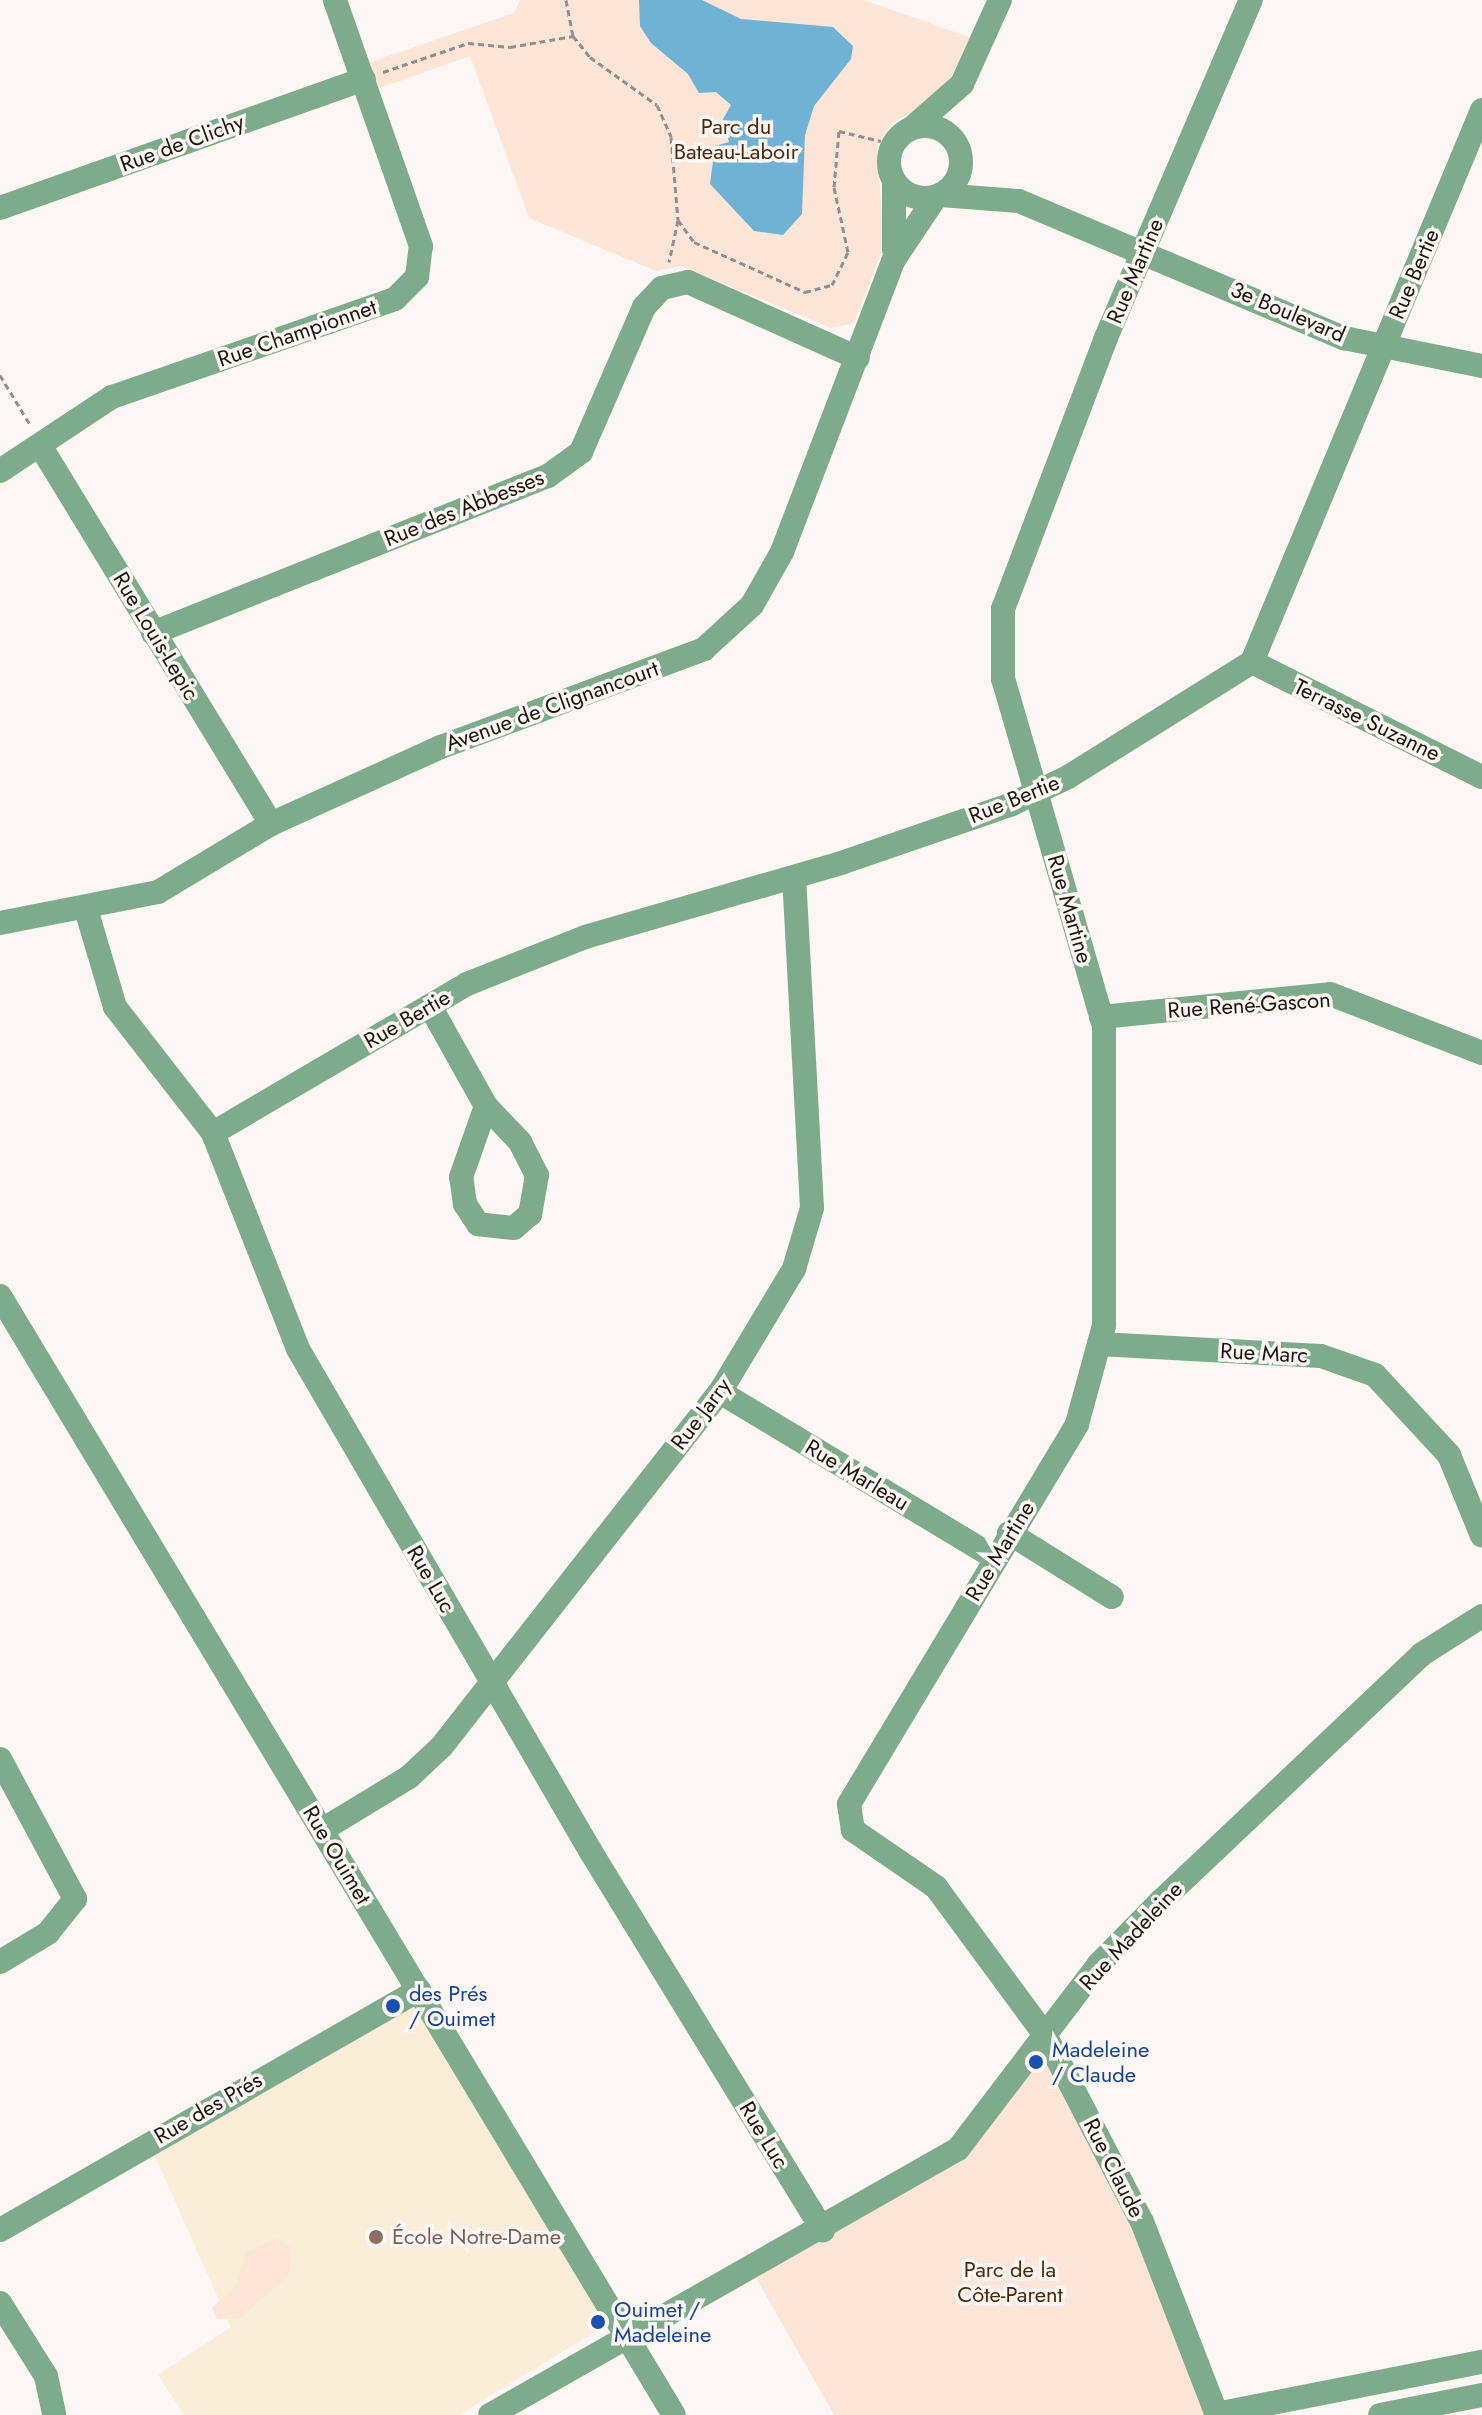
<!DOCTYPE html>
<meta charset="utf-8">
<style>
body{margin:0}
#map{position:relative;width:1482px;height:2415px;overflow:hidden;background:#fcf7f4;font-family:Jost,sans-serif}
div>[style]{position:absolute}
.education>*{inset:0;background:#f9edd8}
.green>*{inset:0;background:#fce5d7}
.water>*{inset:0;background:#6fb2d3}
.path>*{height:3px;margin-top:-1.5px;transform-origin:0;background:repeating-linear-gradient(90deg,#958e8a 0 6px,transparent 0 10px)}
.street>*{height:24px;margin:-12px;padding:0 12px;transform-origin:12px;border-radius:12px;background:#7fab8d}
.street>.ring{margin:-12px;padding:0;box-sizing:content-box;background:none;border:24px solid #7fab8d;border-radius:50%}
.dots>*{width:22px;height:22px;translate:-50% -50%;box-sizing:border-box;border:4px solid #fcf7f4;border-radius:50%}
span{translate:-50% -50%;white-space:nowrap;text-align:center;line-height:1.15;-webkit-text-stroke:7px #fcf7f4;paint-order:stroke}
.park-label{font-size:22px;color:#4d280c}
.street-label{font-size:22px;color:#1d140e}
.transit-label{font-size:22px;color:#164399}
.left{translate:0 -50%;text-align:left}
.education-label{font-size:22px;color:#785e54}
</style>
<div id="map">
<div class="education">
<div style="clip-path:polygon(424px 1999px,611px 2322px,459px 2415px,184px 2415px,158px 2375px,231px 2327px,153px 2152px)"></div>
</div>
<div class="green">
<div style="clip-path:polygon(520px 0,864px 0,972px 38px,938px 100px,893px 122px,877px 146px,884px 246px,854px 323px,831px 328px,681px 266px,656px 271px,529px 218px,470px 56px,369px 92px,359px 66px,514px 13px)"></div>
<div style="clip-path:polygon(1043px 2037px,1223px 2415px,834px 2415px,755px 2276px,963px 2155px)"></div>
<div style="clip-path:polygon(276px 2238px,291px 2247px,289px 2275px,241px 2318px,217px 2319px,212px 2308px,235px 2287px,246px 2252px)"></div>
</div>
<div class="water">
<div style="clip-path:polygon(639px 0,702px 0,741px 19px,833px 27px,853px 46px,851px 59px,814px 106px,805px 135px,802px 214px,783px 235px,754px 231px,710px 184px,715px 146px,729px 142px,723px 119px,731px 105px,716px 92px,699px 93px,688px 74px,651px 43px,640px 26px)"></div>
</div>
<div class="path">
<div style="left:566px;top:0;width:37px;rotate:79deg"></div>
<div style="left:573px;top:36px;width:27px;rotate:51deg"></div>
<div style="left:590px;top:57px;width:82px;rotate:35.6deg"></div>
<div style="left:657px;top:105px;width:35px;rotate:66deg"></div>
<div style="left:671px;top:137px;width:83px;rotate:85.2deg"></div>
<div style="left:678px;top:220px;width:43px;rotate:102.1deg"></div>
<div style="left:383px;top:72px;width:90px;rotate:-18.8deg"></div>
<div style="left:468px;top:43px;width:42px;rotate:5.4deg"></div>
<div style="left:510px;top:47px;width:64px;rotate:-9.9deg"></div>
<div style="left:678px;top:220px;width:27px;rotate:54deg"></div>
<div style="left:694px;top:242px;width:122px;rotate:24.2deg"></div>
<div style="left:805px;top:292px;width:28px;rotate:-15deg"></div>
<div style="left:832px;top:285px;width:37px;rotate:-64deg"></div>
<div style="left:848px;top:252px;width:66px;rotate:-102.2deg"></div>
<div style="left:834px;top:187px;width:56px;rotate:-84.9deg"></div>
<div style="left:839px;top:131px;width:43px;rotate:13.4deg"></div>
<div style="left:0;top:375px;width:60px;rotate:58.7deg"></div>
</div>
<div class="street">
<div class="ring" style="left:889px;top:126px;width:48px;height:48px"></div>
<div style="left:912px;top:128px;width:67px;rotate:-41.3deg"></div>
<div style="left:962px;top:84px;width:92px;rotate:-65.7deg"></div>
<div style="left:941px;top:195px;width:78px;rotate:4.4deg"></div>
<div style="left:1019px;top:201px;width:353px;rotate:22.9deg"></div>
<div style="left:1344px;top:338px;width:141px;rotate:11.5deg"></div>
<div style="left:0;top:208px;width:386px;rotate:-19.5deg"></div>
<div style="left:894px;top:250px;width:68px;rotate:-90deg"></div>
<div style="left:41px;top:447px;width:442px;rotate:58.6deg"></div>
<div style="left:0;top:471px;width:134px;rotate:-33.5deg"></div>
<div style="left:112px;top:397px;width:299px;rotate:-19.1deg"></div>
<div style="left:395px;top:299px;width:31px;rotate:-45deg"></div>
<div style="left:417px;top:277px;width:31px;rotate:-83deg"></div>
<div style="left:421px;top:246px;width:261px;rotate:-109.3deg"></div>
<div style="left:153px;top:633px;width:425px;rotate:-21.7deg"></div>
<div style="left:548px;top:476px;width:41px;rotate:-36deg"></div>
<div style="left:581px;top:452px;width:158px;rotate:-66.5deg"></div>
<div style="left:644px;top:307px;width:26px;rotate:-47deg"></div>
<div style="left:662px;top:288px;width:27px;rotate:-13deg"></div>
<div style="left:688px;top:282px;width:186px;rotate:24.1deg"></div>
<div style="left:1252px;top:662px;width:257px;rotate:26.6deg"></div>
<div style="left:86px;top:909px;width:102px;rotate:73.5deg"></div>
<div style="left:115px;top:1007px;width:160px;rotate:52.1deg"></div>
<div style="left:213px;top:1133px;width:232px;rotate:68.5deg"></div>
<div style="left:298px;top:1349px;width:582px;rotate:59.78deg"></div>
<div style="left:591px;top:1852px;width:444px;rotate:58.5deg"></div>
<div style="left:0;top:923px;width:161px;rotate:-11.1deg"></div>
<div style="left:158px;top:892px;width:132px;rotate:-31deg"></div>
<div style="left:271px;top:824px;width:187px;rotate:-24.4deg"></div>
<div style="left:441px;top:747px;width:281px;rotate:-20.4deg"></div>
<div style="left:704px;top:649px;width:65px;rotate:-42.5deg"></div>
<div style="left:752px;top:605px;width:61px;rotate:-60.5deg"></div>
<div style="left:782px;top:552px;width:311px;rotate:-69.1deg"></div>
<div style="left:893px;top:261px;width:76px;rotate:-56.3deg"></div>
<div style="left:430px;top:1006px;width:115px;rotate:60.8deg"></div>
<div style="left:486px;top:1106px;width:50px;rotate:46.6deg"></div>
<div style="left:520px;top:1142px;width:37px;rotate:63deg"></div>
<div style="left:537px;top:1175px;width:40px;rotate:100deg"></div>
<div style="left:530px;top:1214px;width:21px;rotate:139deg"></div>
<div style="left:514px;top:1228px;width:36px;rotate:-174deg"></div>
<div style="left:478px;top:1224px;width:24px;rotate:-123deg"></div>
<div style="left:465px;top:1204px;width:27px;rotate:-98deg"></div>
<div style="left:461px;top:1177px;width:75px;rotate:-70.6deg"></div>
<div style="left:1101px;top:1017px;width:230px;rotate:-5.7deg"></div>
<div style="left:1330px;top:994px;width:163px;rotate:21.2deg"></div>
<div style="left:213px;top:1133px;width:294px;rotate:-30.4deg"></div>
<div style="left:467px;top:984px;width:127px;rotate:-21.7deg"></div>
<div style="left:585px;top:937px;width:266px;rotate:-16.1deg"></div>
<div style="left:841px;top:863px;width:181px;rotate:-19deg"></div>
<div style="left:1012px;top:804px;width:62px;rotate:-25.7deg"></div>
<div style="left:1068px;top:777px;width:217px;rotate:-32deg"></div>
<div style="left:1252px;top:662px;width:598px;rotate:-67.38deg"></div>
<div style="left:0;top:1296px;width:1306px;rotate:58.94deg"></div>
<div style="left:1099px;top:1344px;width:222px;rotate:3.1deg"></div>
<div style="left:1321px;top:1356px;width:57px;rotate:19.4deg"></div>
<div style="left:1375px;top:1375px;width:109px;rotate:47.2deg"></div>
<div style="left:1449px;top:1455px;width:87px;rotate:67.8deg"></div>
<div style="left:720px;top:1392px;width:321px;rotate:31.1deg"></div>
<div style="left:1009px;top:1533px;width:121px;rotate:31.9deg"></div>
<div style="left:0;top:1759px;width:159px;rotate:61.8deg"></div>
<div style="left:75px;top:1899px;width:43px;rotate:128.5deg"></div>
<div style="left:48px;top:1933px;width:56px;rotate:148.9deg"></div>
<div style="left:322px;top:1830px;width:102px;rotate:-31.3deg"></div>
<div style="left:409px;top:1777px;width:45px;rotate:-43.2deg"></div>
<div style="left:442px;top:1746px;width:450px;rotate:-51.9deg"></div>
<div style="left:720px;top:1392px;width:144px;rotate:-59deg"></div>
<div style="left:794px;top:1269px;width:64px;rotate:-73.6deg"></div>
<div style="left:812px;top:1208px;width:331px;rotate:-93.1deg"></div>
<div style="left:0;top:2230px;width:483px;rotate:-29.8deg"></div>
<div style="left:0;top:2303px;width:86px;rotate:57.8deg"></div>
<div style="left:46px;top:2376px;width:40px;rotate:78deg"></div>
<div style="left:1216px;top:2414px;width:271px;rotate:-11.1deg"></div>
<div style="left:490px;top:2415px;width:538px;rotate:-29.61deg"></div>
<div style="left:958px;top:2149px;width:233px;rotate:-52.7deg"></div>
<div style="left:1099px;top:1964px;width:88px;rotate:-45.5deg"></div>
<div style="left:1161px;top:1901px;width:359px;rotate:-43.4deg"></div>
<div style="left:1422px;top:1654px;width:71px;rotate:-32.3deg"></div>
<div style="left:1217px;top:2415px;width:207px;rotate:-111.2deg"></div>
<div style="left:1142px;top:2222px;width:211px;rotate:-117.4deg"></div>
<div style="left:1045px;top:2035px;width:184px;rotate:-126.4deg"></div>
<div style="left:936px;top:1887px;width:101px;rotate:-145.5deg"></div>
<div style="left:853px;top:1830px;width:26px;rotate:-99deg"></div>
<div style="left:849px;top:1804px;width:443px;rotate:-59deg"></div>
<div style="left:1077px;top:1424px;width:103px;rotate:-74.7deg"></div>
<div style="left:1104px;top:1325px;width:299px;rotate:-90deg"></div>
<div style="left:1104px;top:1026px;width:361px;rotate:-106.2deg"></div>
<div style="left:1003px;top:679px;width:70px;rotate:-90deg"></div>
<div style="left:1003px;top:609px;width:288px;rotate:-69.2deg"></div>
<div style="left:1105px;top:340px;width:370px;rotate:-66.8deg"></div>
<div style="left:1380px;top:2415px;width:104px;rotate:-11.1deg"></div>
</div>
<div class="dots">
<div style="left:393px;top:2006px;background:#1a4fb4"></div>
<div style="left:1036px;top:2062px;background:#1a4fb4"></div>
<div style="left:376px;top:2237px;background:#8d6e63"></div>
<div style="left:598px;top:2322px;background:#1a4fb4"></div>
</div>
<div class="park-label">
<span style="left:736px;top:139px">Parc du<br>Bateau-Laboir</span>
<span style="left:1010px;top:2282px">Parc de la<br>Côte-Parent</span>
</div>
<div class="street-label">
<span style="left:182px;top:143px;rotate:-20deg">Rue de Clichy</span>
<span style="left:1135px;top:271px;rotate:-67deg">Rue Martine</span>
<span style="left:1414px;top:274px;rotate:-67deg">Rue Bertie</span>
<span style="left:1288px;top:312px;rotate:23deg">3e Boulevard</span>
<span style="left:297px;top:333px;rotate:-19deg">Rue Championnet</span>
<span style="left:464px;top:508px;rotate:-22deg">Rue des Abbesses</span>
<span style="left:156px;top:636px;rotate:59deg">Rue Louis-Lepic</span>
<span style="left:552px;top:706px;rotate:-20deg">Avenue de Clignancourt</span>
<span style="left:1367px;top:720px;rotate:26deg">Terrasse Suzanne</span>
<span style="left:1014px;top:799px;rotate:-22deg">Rue Bertie</span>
<span style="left:1070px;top:909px;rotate:74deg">Rue Martine</span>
<span style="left:1249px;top:1005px;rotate:-4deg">Rue René-Gascon</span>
<span style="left:407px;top:1019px;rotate:-30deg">Rue Bertie</span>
<span style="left:1264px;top:1353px;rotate:3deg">Rue Marc</span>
<span style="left:701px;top:1414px;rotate:-53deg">Rue Jarry</span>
<span style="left:857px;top:1475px;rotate:31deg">Rue Marleau</span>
<span style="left:1000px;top:1551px;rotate:-59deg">Rue Martine</span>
<span style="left:431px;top:1579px;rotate:60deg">Rue Luc</span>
<span style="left:337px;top:1855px;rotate:59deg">Rue Ouimet</span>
<span style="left:1131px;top:1936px;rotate:-47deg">Rue Madeleine</span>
<span style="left:208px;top:2108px;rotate:-30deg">Rue des Prés</span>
<span style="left:764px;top:2135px;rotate:59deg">Rue Luc</span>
<span style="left:1114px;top:2168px;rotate:63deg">Rue Claude</span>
</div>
<div class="transit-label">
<span class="left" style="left:409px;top:2006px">des Prés<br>/ Ouimet</span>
<span class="left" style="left:1052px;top:2062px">Madeleine<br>/ Claude</span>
<span class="left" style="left:614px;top:2322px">Ouimet /<br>Madeleine</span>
</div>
<div class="education-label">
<span class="left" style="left:392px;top:2237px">École Notre-Dame</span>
</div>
</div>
